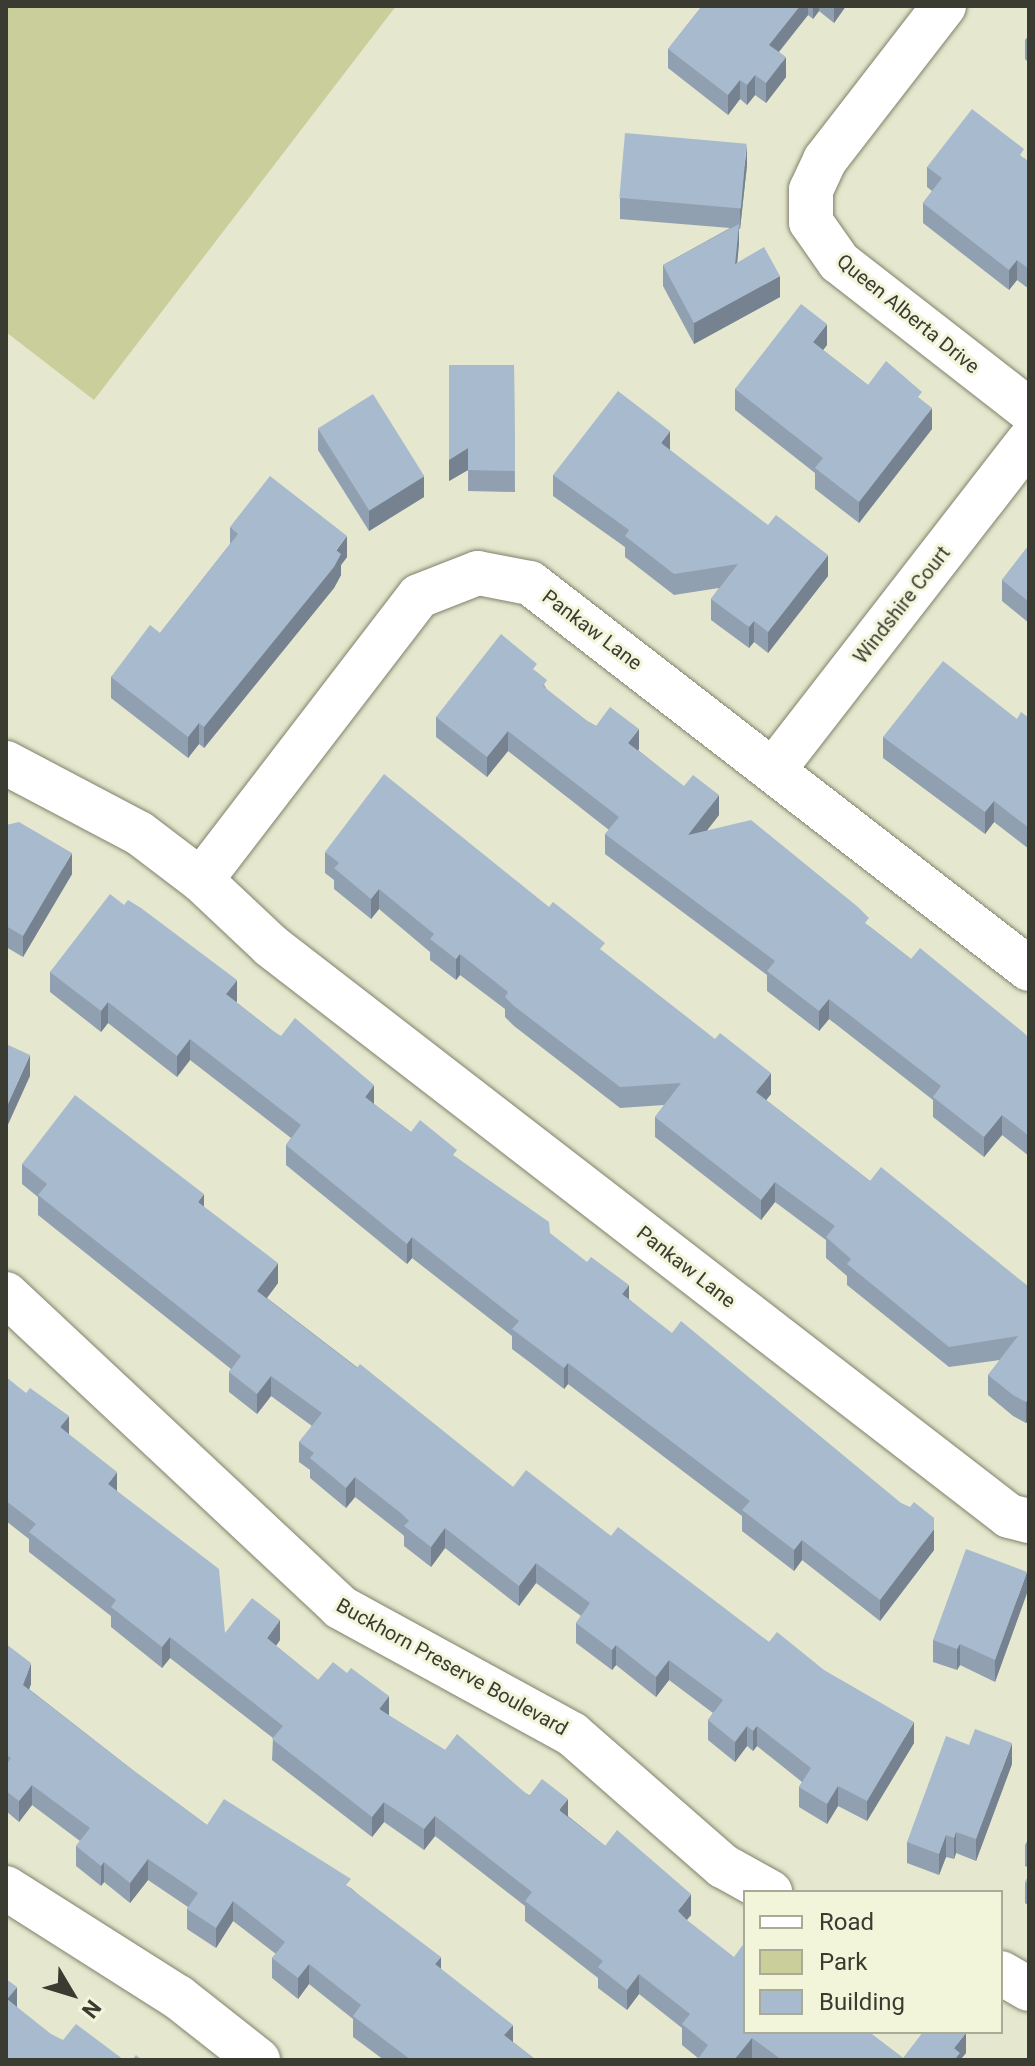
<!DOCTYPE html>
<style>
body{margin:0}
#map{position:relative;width:1035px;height:2066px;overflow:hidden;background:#e5e7ce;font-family:Roboto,sans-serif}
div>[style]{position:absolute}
.green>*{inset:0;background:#cace9a}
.roads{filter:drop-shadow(0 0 2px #80826b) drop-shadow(0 0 2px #80826b)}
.minor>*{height:44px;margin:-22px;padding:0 22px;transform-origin:22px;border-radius:22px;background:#fff}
.wall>*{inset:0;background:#90a0b0}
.shaded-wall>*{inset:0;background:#768290}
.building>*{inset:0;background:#a8bacd;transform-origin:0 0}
span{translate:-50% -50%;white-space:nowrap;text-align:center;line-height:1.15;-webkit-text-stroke:6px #f3f5db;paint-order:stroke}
.street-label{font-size:20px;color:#3a3b31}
.frame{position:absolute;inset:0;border:8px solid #3a3b31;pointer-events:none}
.legend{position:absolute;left:743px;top:1890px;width:260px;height:144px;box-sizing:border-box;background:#f3f5db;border:2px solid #a9ab97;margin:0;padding:10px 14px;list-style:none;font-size:24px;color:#3a3b31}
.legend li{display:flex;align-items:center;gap:16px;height:40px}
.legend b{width:40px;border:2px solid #a9ab97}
.north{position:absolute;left:32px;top:1954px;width:80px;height:80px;-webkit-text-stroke:6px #f3f5db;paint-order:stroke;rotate:128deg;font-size:22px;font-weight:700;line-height:32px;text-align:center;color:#3a3b31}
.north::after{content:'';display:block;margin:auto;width:28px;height:36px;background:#3a3b31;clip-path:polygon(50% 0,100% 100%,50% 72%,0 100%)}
</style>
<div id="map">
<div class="green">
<div style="clip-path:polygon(6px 6px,396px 6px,94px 400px,6px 332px)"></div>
</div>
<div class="roads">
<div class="minor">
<div style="left:944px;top:6px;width:195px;rotate:127.7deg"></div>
<div style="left:825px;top:160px;width:33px;rotate:115deg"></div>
<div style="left:811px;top:190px;width:32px;rotate:90deg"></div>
<div style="left:811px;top:222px;width:49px;rotate:55deg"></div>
<div style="left:839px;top:262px;width:241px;rotate:37.9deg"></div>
<div style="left:6px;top:763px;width:150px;rotate:27.8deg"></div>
<div style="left:139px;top:833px;width:78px;rotate:37.2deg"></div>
<div style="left:201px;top:880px;width:96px;rotate:43.3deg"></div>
<div style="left:271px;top:946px;width:932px;rotate:37.68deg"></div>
<div style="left:1009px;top:1516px;width:21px;rotate:14deg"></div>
<div style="left:775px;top:768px;width:414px;rotate:-52.2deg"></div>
<div style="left:201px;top:880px;width:358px;rotate:-52.5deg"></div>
<div style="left:419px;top:596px;width:63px;rotate:-21.3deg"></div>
<div style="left:478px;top:573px;width:53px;rotate:10.9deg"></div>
<div style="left:530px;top:583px;width:631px;rotate:37.72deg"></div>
<div style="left:6px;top:1294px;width:458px;rotate:43.1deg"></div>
<div style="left:340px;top:1607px;width:264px;rotate:28.7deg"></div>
<div style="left:572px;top:1734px;width:201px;rotate:41.2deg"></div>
<div style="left:723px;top:1866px;width:54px;rotate:29deg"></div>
<div style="left:6px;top:1888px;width:204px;rotate:32.4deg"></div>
<div style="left:178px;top:1997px;width:102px;rotate:38.2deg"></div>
<div style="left:1001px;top:1973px;width:32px;rotate:30deg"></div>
</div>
</div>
<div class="wall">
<div style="clip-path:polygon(702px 6px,846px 6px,834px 23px,819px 11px,813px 19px,808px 15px,779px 52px,786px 77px,766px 103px,755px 95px,747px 105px,740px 99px,728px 115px,668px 68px,668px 49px)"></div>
<div style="clip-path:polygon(1029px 35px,1029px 63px,1025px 59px,1025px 40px)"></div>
<div style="clip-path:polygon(1024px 158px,1029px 162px,1029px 289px,1017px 280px,1009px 290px,923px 223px,923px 203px,932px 191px,927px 187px,927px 167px)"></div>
<div style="clip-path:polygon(747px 165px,740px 229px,739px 229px,737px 263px,780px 297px,694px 344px,663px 286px,663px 265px,730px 228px,620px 219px,620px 198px)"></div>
<div style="clip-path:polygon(827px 345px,823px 350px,868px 385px,922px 401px,932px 429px,859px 523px,815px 489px,815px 473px,735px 410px,735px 389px)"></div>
<div style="clip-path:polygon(449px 365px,514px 365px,515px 492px,468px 491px,468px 470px,449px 481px)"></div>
<div style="clip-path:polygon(318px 429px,424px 497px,369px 531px,318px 450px)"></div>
<div style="clip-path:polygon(670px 450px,828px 576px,768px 653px,754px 642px,749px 648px,711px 620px,711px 599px,719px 588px,674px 595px,625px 557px,625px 547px,553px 496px,553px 475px)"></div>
<div style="clip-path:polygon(230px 527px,347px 557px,341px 565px,341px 575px,334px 588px,204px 748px,199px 744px,188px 758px,111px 698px,111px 677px,160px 633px,230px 544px)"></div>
<div style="clip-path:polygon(1029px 545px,1029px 623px,1002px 601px,1002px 580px)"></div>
<div style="clip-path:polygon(537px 672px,547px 690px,587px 721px,639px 749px,638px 750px,719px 815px,707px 830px,869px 926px,911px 959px,1029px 1038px,1029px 1156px,1002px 1135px,984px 1157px,933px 1117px,933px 1100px,829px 1019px,819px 1031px,767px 991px,767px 975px,605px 854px,605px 834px,609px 830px,508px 751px,487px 777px,436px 737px,436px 717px)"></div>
<div style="clip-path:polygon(1029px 718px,1029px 849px,994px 822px,985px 834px,883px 758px,883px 737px,1017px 719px)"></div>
<div style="clip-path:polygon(6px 825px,72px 874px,23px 957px,6px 947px)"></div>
<div style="clip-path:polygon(325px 852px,605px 953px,771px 1094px,766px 1100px,870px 1181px,1029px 1287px,1029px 1420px,1026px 1423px,1013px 1416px,988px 1395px,988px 1375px,1000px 1360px,949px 1367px,847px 1285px,847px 1276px,826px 1258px,826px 1240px,775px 1202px,761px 1220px,655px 1137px,655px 1117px,664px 1105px,620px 1108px,514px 1026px,505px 1017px,505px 1009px,460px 975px,456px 980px,430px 960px,430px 952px,379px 909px,371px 919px,334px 889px,334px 880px,325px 873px)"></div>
<div style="clip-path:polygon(124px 905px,237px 1001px,236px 1002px,273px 1031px,374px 1104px,411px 1132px,457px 1158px,934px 1550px,880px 1621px,802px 1560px,794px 1571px,742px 1531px,742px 1516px,568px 1384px,564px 1389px,532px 1364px,512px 1349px,512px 1336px,412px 1258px,407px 1264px,286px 1165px,286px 1145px,291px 1138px,190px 1060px,177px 1077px,108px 1023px,101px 1032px,50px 992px,50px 972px)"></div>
<div style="clip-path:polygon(22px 1164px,204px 1207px,278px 1283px,267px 1298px,513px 1487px,611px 1536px,769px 1642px,914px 1743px,867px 1821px,838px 1806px,827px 1824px,799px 1807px,799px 1787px,802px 1782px,757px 1746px,753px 1751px,747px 1746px,735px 1762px,708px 1740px,708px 1720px,713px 1713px,669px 1680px,656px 1697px,616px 1665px,612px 1670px,576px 1643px,576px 1623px,581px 1616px,536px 1583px,519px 1606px,445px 1548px,431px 1567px,404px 1546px,404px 1536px,402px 1534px,355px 1497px,346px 1508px,310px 1478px,310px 1470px,299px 1462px,299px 1442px,312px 1426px,271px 1396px,257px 1414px,229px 1392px,229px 1372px,231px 1369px,38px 1215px,38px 1197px,22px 1184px)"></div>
<div style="clip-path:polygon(6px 1377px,69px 1435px,117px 1491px,225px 1633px,280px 1640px,276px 1646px,318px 1680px,389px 1716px,445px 1750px,568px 1816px,691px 1915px,686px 1920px,745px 2032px,870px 2033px,903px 2058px,966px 2053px,960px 2060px,755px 2060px,752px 2058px,698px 2058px,682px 2045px,682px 2028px,639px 1994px,627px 2010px,598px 1988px,598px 1978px,525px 1921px,525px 1906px,435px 1836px,424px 1850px,384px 1822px,372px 1837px,272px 1760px,273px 1738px,170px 1658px,162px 1668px,111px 1627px,111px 1616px,29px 1552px,29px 1539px,6px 1521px)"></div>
<div style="clip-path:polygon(1027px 1593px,995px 1682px,960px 1665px,957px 1670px,933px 1662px,933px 1640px)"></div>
<div style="clip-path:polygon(6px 1644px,31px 1684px,29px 1689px,134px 1771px,207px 1825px,351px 1888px,441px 1969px,513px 2042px,536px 2060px,384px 2060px,353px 2037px,353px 2019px,309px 1984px,298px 1999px,272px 1978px,272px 1958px,276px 1954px,233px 1921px,216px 1948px,187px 1929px,187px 1909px,188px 1907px,148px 1880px,130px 1903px,104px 1882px,101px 1886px,76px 1866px,76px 1846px,80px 1841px,32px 1805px,19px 1822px,6px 1811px)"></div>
<div style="clip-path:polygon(1012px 1764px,976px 1861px,956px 1853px,954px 1859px,946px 1857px,939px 1875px,907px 1863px,907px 1842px)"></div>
<div style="clip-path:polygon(1029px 1838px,1029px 1868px,1025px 1866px,1025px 1845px)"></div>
<div style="clip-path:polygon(1029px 1875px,1029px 1906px,1025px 1903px,1025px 1882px)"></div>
</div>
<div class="shaded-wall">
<div style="clip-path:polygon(800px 6px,808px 6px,808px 15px,769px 64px,769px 45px)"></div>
<div style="clip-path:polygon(813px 6px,819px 6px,819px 11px,813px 19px)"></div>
<div style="clip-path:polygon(834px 6px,846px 6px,834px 23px)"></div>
<div style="clip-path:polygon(786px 57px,786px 77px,766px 103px,766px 83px)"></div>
<div style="clip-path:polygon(755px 75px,755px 95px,747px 105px,747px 85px)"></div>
<div style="clip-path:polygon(740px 80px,740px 99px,728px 115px,728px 95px)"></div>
<div style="clip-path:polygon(747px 144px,747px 165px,740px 229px,740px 208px)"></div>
<div style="clip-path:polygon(739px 224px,739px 245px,735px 285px,735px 264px)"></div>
<div style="clip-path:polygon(1017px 260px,1017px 280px,1009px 290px,1009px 270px)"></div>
<div style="clip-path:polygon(780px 276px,780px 297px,694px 344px,694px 323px)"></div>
<div style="clip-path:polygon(827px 324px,827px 345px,813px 363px,813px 342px)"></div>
<div style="clip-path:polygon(932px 408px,932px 429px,859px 523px,859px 502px)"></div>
<div style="clip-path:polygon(670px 431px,670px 452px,661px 443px)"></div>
<div style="clip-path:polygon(468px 448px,468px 470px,449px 481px,449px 460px)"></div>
<div style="clip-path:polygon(424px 476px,424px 497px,369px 531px,369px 510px)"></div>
<div style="clip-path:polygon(347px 536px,347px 557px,341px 565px,341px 575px,334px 588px,204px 748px,204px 727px)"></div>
<div style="clip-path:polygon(828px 555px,828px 576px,768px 653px,768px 632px)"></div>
<div style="clip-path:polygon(754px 621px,754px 642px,749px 648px,749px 627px)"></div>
<div style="clip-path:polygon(199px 723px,199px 744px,188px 758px,188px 737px)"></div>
<div style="clip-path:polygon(639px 729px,639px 749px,628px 763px,628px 743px)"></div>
<div style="clip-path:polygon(508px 731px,508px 751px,487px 777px,487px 757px)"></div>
<div style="clip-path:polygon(719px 795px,719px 815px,688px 855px,688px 835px)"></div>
<div style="clip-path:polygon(994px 801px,994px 822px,985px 834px,985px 812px)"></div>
<div style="clip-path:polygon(72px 853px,72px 874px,23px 957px,23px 936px)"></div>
<div style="clip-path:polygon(379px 889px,379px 909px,371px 919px,371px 899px)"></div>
<div style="clip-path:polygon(460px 954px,460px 975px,456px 980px,456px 959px)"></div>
<div style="clip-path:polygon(237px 980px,237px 1001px,226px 1015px,226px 994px)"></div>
<div style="clip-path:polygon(829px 999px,829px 1019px,819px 1031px,819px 1011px)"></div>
<div style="clip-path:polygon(108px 1002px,108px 1023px,101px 1032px,101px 1011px)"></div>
<div style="clip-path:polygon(190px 1039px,190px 1060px,177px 1077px,177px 1056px)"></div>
<div style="clip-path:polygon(30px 1055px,30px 1076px,6px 1129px,6px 1108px)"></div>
<div style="clip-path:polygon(771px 1073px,771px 1094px,756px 1113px,756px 1092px)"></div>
<div style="clip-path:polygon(374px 1085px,374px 1106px,365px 1097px)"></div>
<div style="clip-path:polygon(1002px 1115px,1002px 1135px,984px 1157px,984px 1137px)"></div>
<div style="clip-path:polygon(775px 1182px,775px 1202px,761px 1220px,761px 1200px)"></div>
<div style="clip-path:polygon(204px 1194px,204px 1214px,198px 1202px)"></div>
<div style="clip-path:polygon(412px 1237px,412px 1258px,407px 1264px,407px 1244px)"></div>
<div style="clip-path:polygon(278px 1263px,278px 1283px,257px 1311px,257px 1291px)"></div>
<div style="clip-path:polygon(629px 1285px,629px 1306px,622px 1294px)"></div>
<div style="clip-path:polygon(568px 1363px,568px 1384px,564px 1389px,564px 1368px)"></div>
<div style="clip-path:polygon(271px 1376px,271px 1396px,257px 1414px,257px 1394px)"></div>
<div style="clip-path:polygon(1029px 1399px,1029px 1420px,1026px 1423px,1026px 1402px)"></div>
<div style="clip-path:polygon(69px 1416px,69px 1436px,60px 1427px)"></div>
<div style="clip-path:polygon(117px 1472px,117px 1492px,108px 1484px)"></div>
<div style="clip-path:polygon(355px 1477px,355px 1497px,346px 1508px,346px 1488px)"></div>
<div style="clip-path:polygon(445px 1528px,445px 1548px,431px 1567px,431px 1547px)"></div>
<div style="clip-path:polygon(934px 1529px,934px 1550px,880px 1621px,880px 1600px)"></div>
<div style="clip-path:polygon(802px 1540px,802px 1560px,794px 1571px,794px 1550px)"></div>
<div style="clip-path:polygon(536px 1563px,536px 1583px,519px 1606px,519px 1586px)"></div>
<div style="clip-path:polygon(1027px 1572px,1027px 1593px,995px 1682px,995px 1660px)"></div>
<div style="clip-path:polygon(280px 1620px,280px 1640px,267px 1658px,267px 1638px)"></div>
<div style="clip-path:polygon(170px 1637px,170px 1658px,162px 1668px,162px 1647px)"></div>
<div style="clip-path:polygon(960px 1644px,960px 1665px,957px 1670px,957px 1649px)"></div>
<div style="clip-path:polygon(616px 1645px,616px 1665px,612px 1670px,612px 1650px)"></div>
<div style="clip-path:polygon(669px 1660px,669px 1680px,656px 1697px,656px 1677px)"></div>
<div style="clip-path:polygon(31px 1663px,31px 1684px,23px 1705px,23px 1685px)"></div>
<div style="clip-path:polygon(389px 1696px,389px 1716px,379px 1709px)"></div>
<div style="clip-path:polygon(914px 1722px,914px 1743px,867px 1821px,867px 1801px)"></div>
<div style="clip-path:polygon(747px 1726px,747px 1746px,735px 1762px,735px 1742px)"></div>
<div style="clip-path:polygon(757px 1726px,757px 1746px,753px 1751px,753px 1731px)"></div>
<div style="clip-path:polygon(1012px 1743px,1012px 1764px,976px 1861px,976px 1839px)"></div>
<div style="clip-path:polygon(32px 1785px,32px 1805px,19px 1822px,19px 1801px)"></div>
<div style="clip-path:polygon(838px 1786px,838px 1806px,827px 1824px,827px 1804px)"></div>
<div style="clip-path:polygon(568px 1799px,568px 1819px,559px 1810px)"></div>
<div style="clip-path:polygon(384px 1802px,384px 1822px,372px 1837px,372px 1817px)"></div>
<div style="clip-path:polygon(435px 1816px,435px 1836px,424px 1850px,424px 1829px)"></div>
<div style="clip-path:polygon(956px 1832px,956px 1853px,954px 1859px,954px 1838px)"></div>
<div style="clip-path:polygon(946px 1835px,946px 1857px,939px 1875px,939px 1854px)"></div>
<div style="clip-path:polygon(148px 1859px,148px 1880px,130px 1903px,130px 1883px)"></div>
<div style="clip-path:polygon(104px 1862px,104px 1882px,101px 1886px,101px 1866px)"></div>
<div style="clip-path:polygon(691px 1894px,691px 1915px,678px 1931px,678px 1911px)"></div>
<div style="clip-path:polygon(233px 1901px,233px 1921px,216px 1948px,216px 1928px)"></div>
<div style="clip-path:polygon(441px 1957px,441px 1977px,435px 1964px)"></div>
<div style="clip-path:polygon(309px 1964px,309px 1984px,298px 1999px,298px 1978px)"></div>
<div style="clip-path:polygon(639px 1974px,639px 1994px,627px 2010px,627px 1990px)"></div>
<div style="clip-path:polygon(17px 1987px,17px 2008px,7px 1999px)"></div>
<div style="clip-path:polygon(513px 2025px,513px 2045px,504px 2035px)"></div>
<div style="clip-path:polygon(966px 2033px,966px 2053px,960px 2060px,954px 2060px,954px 2048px)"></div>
<div style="clip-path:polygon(752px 2038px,752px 2058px,750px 2060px,734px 2060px)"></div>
</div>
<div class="building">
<div style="clip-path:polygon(702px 6px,800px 6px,769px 45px,786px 57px,766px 83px,755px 75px,747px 85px,740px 80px,728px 95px,668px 49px)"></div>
<div style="clip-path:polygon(972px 109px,1024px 149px,1020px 155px,1029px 162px,1029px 269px,1017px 260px,1009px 270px,923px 203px,942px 178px,927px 167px)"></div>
<div style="left:625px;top:133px;width:122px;height:65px;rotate:5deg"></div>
<div style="clip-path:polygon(739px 224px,735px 264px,764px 247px,780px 276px,694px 323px,663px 265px)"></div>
<div style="clip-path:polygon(801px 304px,827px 324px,813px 342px,868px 385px,886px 361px,922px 392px,918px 397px,932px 408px,859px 502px,815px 468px,823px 458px,735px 389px)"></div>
<div style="clip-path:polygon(449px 365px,514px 365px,515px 471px,468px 470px,468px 448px,449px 460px)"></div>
<div style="clip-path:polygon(618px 391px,670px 431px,661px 443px,768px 525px,776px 515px,828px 555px,768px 632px,754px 621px,749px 627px,711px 599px,738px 564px,674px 574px,625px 536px,629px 530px,553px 475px)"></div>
<div style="left:373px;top:394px;width:97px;height:65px;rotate:58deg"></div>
<div style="clip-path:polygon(270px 476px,347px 536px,336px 550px,341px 554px,334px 567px,204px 727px,199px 723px,188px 737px,111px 677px,150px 625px,160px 633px,238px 534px,230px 527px)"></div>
<div style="clip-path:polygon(1029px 545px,1029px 602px,1002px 580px)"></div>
<div style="clip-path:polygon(501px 634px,537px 664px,533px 669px,547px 680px,543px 686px,587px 721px,596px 726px,610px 707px,639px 729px,628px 743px,684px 786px,693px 775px,719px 795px,688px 835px,751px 820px,858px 907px,869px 918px,865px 923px,911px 959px,920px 948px,1024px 1033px,1029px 1038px,1029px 1136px,1002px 1115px,984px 1137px,933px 1097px,941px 1086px,829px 999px,819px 1011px,767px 971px,775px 961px,605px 834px,619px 817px,508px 731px,487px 757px,436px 717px)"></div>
<div style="clip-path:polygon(943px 661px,1017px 719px,1021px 712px,1029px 718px,1029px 828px,994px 801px,985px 812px,883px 737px)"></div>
<div style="clip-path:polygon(384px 774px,549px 907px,553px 902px,605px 943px,600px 949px,715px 1039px,720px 1033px,771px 1073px,756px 1092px,870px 1181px,881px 1167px,1029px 1287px,1029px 1399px,1026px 1402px,1013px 1395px,988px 1375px,1018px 1336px,949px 1347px,847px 1264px,851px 1259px,826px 1237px,835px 1226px,775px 1182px,761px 1200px,655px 1117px,681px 1083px,620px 1087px,514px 1006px,505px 997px,508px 992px,460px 954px,456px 959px,430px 939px,434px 934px,379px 889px,371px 899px,334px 868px,339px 863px,325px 852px)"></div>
<div style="clip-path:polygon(19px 822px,72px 853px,23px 936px,6px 926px,6px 825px)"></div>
<div style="clip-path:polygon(110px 894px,124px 905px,128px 900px,141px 908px,237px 980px,226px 994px,273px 1031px,281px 1036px,295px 1018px,374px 1085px,365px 1097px,411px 1132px,420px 1120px,457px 1150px,453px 1155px,549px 1222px,550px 1233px,587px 1262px,591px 1257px,629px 1285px,622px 1294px,672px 1333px,681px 1321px,901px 1503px,910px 1507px,914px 1502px,934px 1518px,934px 1529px,880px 1600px,802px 1540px,794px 1550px,742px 1510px,750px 1501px,568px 1363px,564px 1368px,512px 1329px,519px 1321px,412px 1237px,407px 1244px,286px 1145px,301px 1125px,190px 1039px,177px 1056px,108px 1002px,101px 1011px,50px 972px)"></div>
<div style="clip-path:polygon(6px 1044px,30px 1055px,6px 1108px)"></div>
<div style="clip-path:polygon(75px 1095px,204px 1194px,198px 1202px,278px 1263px,257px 1291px,357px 1368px,360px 1364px,513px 1487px,526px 1470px,611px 1536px,618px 1527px,769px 1642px,777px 1632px,824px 1670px,914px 1722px,867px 1801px,838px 1786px,827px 1804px,799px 1787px,811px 1768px,757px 1726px,753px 1731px,747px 1726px,735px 1742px,708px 1720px,723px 1700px,669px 1660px,656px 1677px,616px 1645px,612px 1650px,576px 1623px,590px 1603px,536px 1563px,519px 1586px,445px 1528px,431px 1547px,404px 1526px,409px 1521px,402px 1514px,355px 1477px,346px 1488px,310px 1458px,314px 1453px,299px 1442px,322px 1413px,271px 1376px,257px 1394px,229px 1372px,241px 1356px,38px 1195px,47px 1184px,22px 1164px)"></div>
<div style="clip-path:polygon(6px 1377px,26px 1393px,30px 1388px,69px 1416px,60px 1427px,117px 1472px,108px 1484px,219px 1569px,225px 1633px,252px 1598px,280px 1620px,267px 1638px,318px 1680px,333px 1662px,347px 1673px,351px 1668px,389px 1696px,379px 1709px,445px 1750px,457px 1734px,529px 1796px,542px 1779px,568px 1799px,559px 1810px,605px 1846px,617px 1830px,691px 1894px,678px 1911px,687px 1920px,734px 1957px,745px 1942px,745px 2032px,869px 2032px,903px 2058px,923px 2032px,964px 2032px,966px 2033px,954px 2048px,960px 2053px,956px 2058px,958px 2060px,782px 2060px,752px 2038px,734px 2060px,697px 2060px,708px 2045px,682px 2024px,690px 2014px,639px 1974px,627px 1990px,598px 1967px,603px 1961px,525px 1901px,532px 1892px,435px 1816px,424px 1829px,384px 1802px,372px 1817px,272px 1739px,283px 1726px,170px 1637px,162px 1647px,111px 1607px,116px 1600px,29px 1532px,36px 1524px,6px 1501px)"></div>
<div style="clip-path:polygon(966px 1549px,1027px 1572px,995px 1660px,960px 1644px,957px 1649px,933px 1640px)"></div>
<div style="clip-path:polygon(6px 1644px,31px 1663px,23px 1685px,134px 1771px,207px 1825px,224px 1799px,351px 1879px,346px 1885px,441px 1957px,435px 1964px,513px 2025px,504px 2035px,536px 2060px,411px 2060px,353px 2016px,361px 2005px,309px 1964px,298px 1978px,272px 1958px,285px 1942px,233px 1901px,216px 1928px,187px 1909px,198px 1893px,148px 1859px,130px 1883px,104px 1862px,101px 1866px,76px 1846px,90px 1828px,32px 1785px,19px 1801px,6px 1791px,6px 1765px,11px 1758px,6px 1754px)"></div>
<div style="clip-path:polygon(975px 1729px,1012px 1743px,976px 1839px,956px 1832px,954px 1838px,946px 1835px,939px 1854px,907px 1842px,946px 1736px,969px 1745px)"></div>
<div style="clip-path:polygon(1029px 1875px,1029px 1885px,1025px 1882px)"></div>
<div style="clip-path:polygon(6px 1979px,17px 1987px,7px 1999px,51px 2034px,63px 2040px,76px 2024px,124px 2060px,6px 2060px)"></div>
<div style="clip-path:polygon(136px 2055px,142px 2060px,132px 2060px)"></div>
</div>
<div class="street-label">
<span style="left:908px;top:314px;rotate:39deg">Queen Alberta Drive</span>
<span style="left:902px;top:605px;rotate:-52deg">Windshire Court</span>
<span style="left:592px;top:630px;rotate:37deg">Pankaw Lane</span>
<span style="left:686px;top:1267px;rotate:38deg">Pankaw Lane</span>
<span style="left:452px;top:1667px;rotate:29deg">Buckhorn Preserve Boulevard</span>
</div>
<div class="frame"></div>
<ul class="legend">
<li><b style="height:10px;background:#fff"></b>Road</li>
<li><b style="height:22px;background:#cace9a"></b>Park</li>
<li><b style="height:22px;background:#a8bacd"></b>Building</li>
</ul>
<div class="north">N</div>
</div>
